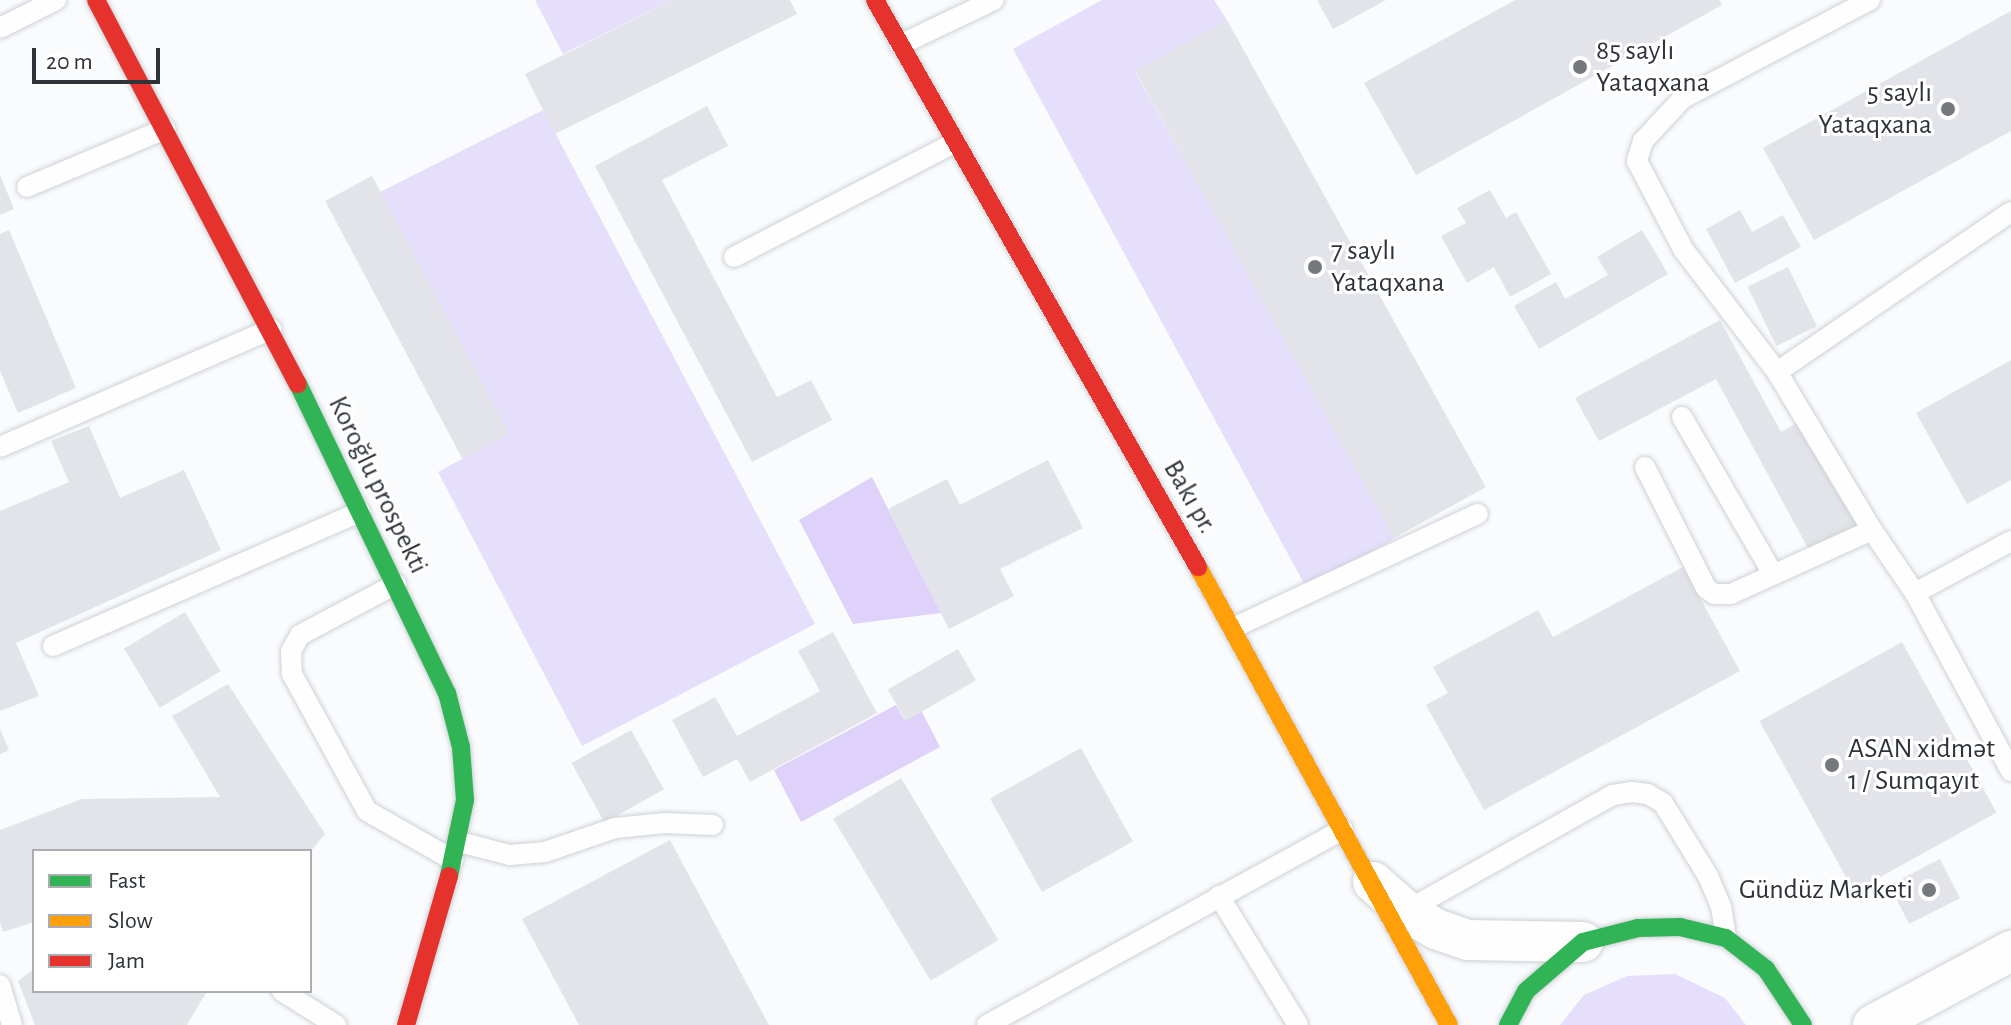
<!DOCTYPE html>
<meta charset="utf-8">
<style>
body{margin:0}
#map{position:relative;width:2011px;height:1025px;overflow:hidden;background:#f9fbfd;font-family:"Alegreya Sans",sans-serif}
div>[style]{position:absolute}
.green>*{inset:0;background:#e6dffb}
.forest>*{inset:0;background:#ded2fb}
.building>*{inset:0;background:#e2e4e9;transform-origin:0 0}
.roads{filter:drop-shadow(0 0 2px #ced1d5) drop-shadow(0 0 2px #ced1d5)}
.lane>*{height:20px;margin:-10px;padding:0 10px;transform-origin:10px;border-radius:10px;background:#fefeff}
.street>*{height:40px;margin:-20px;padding:0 20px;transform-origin:20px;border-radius:20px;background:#fefeff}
.fast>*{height:18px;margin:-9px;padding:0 9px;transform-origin:9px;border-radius:9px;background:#30b455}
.slow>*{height:18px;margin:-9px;padding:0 9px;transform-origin:9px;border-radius:9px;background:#ff9f0a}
.jam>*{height:18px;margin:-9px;padding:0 9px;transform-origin:9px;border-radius:9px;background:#e5322d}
.dots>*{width:22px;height:22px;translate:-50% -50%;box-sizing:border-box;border:4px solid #fff;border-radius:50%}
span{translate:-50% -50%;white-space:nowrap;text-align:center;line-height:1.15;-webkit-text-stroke:6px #fff;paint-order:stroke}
.poi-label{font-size:28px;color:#2e3339}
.left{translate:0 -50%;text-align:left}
.right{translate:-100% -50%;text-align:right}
.street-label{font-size:28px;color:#2e3339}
.legend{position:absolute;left:32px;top:849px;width:280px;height:144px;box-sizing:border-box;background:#fff;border:2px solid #abadb0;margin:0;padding:10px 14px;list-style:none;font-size:24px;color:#2e3339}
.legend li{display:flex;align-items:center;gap:16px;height:40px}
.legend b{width:40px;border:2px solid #abadb0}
.scale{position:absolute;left:32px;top:48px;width:128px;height:36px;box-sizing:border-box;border:4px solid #2e3339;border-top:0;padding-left:10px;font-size:24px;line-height:28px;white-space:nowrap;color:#2e3339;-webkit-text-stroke:6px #fff;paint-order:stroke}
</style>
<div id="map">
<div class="green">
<div style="clip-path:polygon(535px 0,673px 0,563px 54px)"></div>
<div style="clip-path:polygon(1102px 0,1214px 0,1227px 20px,1135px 72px,1397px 537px,1307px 589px,1013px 49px)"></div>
<div style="clip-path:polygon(543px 110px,815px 624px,582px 746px,438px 472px,508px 434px,380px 192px)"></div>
<div style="clip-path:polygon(1675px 974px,1725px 998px,1746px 1025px,1560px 1025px,1584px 995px,1627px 976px)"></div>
</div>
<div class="forest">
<div style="clip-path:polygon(872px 477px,888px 509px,941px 613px,853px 624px,799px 520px)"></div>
<div style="clip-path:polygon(896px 705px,904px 719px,921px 710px,940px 747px,801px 822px,774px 770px)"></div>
</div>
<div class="building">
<div style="clip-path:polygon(673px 0,790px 0,797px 14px,555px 134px,525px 74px)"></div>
<div style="clip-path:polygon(1317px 0,1386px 0,1333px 29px)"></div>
<div style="clip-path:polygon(1515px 0,1719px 0,1722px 5px,1416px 175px,1364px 83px)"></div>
<div style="clip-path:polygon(2011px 11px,2011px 131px,1814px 240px,1763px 148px)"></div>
<div style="left:1227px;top:20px;width:534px;height:105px;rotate:61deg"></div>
<div style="clip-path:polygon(707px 106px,728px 146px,662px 180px,777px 397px,811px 380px,832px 420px,752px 462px,595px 166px)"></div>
<div style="clip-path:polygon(0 175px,14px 209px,0 215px)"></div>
<div style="left:372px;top:176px;width:292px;height:53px;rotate:62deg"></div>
<div style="clip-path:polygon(1490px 190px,1506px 218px,1516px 212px,1551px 274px,1510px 297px,1494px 267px,1467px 283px,1441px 236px,1466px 223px,1457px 208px)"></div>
<div style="clip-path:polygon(1740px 210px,1752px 232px,1783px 215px,1801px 247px,1735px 283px,1706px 229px)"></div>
<div style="clip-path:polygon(9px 230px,76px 388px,18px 413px,0 371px,0 234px)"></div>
<div style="clip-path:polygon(1642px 230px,1668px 274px,1539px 349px,1514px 306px,1556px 282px,1565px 299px,1608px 275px,1597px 257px)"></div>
<div style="left:1788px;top:267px;width:66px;height:45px;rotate:64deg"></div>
<div style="clip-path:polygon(1720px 320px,1781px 432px,1801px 421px,1858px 526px,1810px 552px,1716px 379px,1599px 441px,1575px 398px)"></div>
<div style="clip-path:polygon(2011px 360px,2011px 480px,1967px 504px,1916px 413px)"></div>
<div style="clip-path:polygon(89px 426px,120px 498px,184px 470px,221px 550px,16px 643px,39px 696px,0 711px,0 511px,69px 482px,51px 441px)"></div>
<div style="clip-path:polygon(1048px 460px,1083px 528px,1000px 569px,1014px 596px,949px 629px,888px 509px,947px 479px,960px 505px)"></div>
<div style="clip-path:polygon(1683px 567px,1740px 671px,1484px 810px,1426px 705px,1448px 693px,1433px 667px,1538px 610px,1553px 637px)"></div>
<div style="left:185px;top:612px;width:69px;height:71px;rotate:59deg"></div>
<div style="clip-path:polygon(833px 632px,877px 713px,750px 782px,737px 759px,703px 777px,672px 720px,715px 697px,737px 736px,820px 691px,798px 651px)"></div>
<div style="left:1902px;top:642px;width:195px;height:163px;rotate:61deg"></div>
<div style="left:958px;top:649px;width:36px;height:81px;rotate:60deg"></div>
<div style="clip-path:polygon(228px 684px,325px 834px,311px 851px,34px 851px,34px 922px,3px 932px,0 923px,0 830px,82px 799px,220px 797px,172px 716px)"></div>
<div style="clip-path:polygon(0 729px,9px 750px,0 754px)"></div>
<div style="left:631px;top:730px;width:68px;height:68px;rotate:61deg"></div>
<div style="left:1081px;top:748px;width:107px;height:104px;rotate:61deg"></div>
<div style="left:901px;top:778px;width:189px;height:79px;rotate:59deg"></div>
<div style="clip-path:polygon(670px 840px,769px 1025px,579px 1025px,522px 919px)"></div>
<div style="left:1940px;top:859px;width:44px;height:57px;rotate:63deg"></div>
<div style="clip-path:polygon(34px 969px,34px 991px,207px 991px,187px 1025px,35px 1025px,18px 981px)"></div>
</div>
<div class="roads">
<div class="lane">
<div style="left:1870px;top:0;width:211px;rotate:152.3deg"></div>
<div style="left:1683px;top:98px;width:59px;rotate:132.9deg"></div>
<div style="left:1643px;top:141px;width:21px;rotate:107deg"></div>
<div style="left:1637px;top:161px;width:99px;rotate:62.4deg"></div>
<div style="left:1683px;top:249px;width:155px;rotate:52.6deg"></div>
<div style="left:1777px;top:372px;width:184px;rotate:59deg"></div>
<div style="left:1872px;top:530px;width:76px;rotate:55.7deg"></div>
<div style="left:1915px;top:593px;width:202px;rotate:61.7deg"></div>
<div style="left:0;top:28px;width:63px;rotate:-26.6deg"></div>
<div style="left:900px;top:45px;width:104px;rotate:-25.6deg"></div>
<div style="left:27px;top:187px;width:150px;rotate:-22.8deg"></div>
<div style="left:734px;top:257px;width:250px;rotate:-27.4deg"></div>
<div style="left:1777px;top:372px;width:283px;rotate:-34.4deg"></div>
<div style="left:1682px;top:417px;width:181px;rotate:59.9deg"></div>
<div style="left:0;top:447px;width:296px;rotate:-23.5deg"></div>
<div style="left:1645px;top:467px;width:136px;rotate:63.2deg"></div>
<div style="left:1706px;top:588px;width:10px;rotate:37deg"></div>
<div style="left:1714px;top:594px;width:17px"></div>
<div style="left:1731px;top:594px;width:155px;rotate:-24.4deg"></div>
<div style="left:396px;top:584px;width:109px;rotate:152deg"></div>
<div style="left:300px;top:635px;width:18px;rotate:119deg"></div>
<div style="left:291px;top:651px;width:23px;rotate:88deg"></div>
<div style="left:292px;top:674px;width:156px;rotate:61.3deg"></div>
<div style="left:367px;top:811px;width:99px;rotate:29.7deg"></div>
<div style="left:1915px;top:593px;width:109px;rotate:-28.4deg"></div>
<div style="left:1233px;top:628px;width:270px;rotate:-25deg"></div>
<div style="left:53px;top:646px;width:335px;rotate:-23.6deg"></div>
<div style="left:459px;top:842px;width:53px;rotate:14.3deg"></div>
<div style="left:510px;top:855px;width:35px;rotate:-5deg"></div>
<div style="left:545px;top:852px;width:74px;rotate:-18.9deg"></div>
<div style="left:615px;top:828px;width:50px;rotate:-5.7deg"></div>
<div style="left:665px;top:823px;width:48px;rotate:2.4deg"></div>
<div style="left:1219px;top:896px;width:151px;rotate:58.5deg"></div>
<div style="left:1406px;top:911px;width:237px;rotate:-29.3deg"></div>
<div style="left:1613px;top:795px;width:19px;rotate:-9deg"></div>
<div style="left:1632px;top:792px;width:16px;rotate:7deg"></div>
<div style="left:1648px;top:794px;width:17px;rotate:31deg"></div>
<div style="left:1663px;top:803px;width:86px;rotate:58.3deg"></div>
<div style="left:1708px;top:876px;width:33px;rotate:67deg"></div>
<div style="left:1721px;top:906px;width:32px;rotate:81deg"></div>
<div style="left:0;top:985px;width:42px;rotate:73.3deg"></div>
<div style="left:282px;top:991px;width:64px;rotate:32.2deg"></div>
<div style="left:987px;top:1025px;width:406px;rotate:-28.8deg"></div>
</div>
<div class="street">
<div style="left:1373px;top:882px;width:44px;rotate:41.3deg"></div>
<div style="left:1406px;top:911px;width:35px;rotate:31deg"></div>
<div style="left:1436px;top:929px;width:34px;rotate:19deg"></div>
<div style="left:1468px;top:940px;width:115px;rotate:1deg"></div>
<div style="left:1873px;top:1025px;width:157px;rotate:-28.2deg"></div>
</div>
<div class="fast">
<div style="left:298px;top:384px;width:343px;rotate:64.3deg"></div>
<div style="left:447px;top:693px;width:56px;rotate:75.5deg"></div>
<div style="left:461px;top:747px;width:53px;rotate:85.7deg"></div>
<div style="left:465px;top:800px;width:78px;rotate:101.9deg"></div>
<div style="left:1508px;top:1025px;width:38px;rotate:-62deg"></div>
<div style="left:1526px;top:991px;width:75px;rotate:-40.7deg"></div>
<div style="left:1583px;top:942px;width:57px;rotate:-14.3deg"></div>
<div style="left:1638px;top:928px;width:42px;rotate:-1.4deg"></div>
<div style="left:1680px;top:927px;width:47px;rotate:13.4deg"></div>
<div style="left:1726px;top:938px;width:51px;rotate:37.8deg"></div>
<div style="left:1766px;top:969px;width:67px;rotate:56.5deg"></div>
</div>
<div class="slow">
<div style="left:1198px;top:567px;width:522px;rotate:61.28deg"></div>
</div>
<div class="jam">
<div style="left:96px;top:0;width:434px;rotate:62.3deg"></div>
<div style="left:875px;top:0;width:653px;rotate:60.33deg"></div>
<div style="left:406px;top:1025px;width:155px;rotate:-73.9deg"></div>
</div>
</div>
<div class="dots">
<div style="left:1580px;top:67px;background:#75797e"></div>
<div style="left:1948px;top:109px;background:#75797e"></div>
<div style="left:1315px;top:267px;background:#75797e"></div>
<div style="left:1832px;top:765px;background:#75797e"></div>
<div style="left:1929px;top:890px;background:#75797e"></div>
</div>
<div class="poi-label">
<span class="left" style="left:1596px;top:67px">85 saylı<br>Yataqxana</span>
<span class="right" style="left:1932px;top:109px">5 saylı<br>Yataqxana</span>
<span class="left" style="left:1331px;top:267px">7 saylı<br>Yataqxana</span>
<span class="left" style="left:1848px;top:765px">ASAN xidmət<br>1 / Sumqayıt</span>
<span class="right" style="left:1913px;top:890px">Gündüz Marketi</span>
</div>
<div class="street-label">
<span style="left:378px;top:485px;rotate:64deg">Koroğlu prospekti</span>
<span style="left:1190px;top:497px;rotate:60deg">Bakı pr.</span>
</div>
<ul class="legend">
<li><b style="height:10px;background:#30b455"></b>Fast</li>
<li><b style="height:10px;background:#ff9f0a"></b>Slow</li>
<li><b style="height:10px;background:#e5322d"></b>Jam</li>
</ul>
<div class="scale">20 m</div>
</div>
